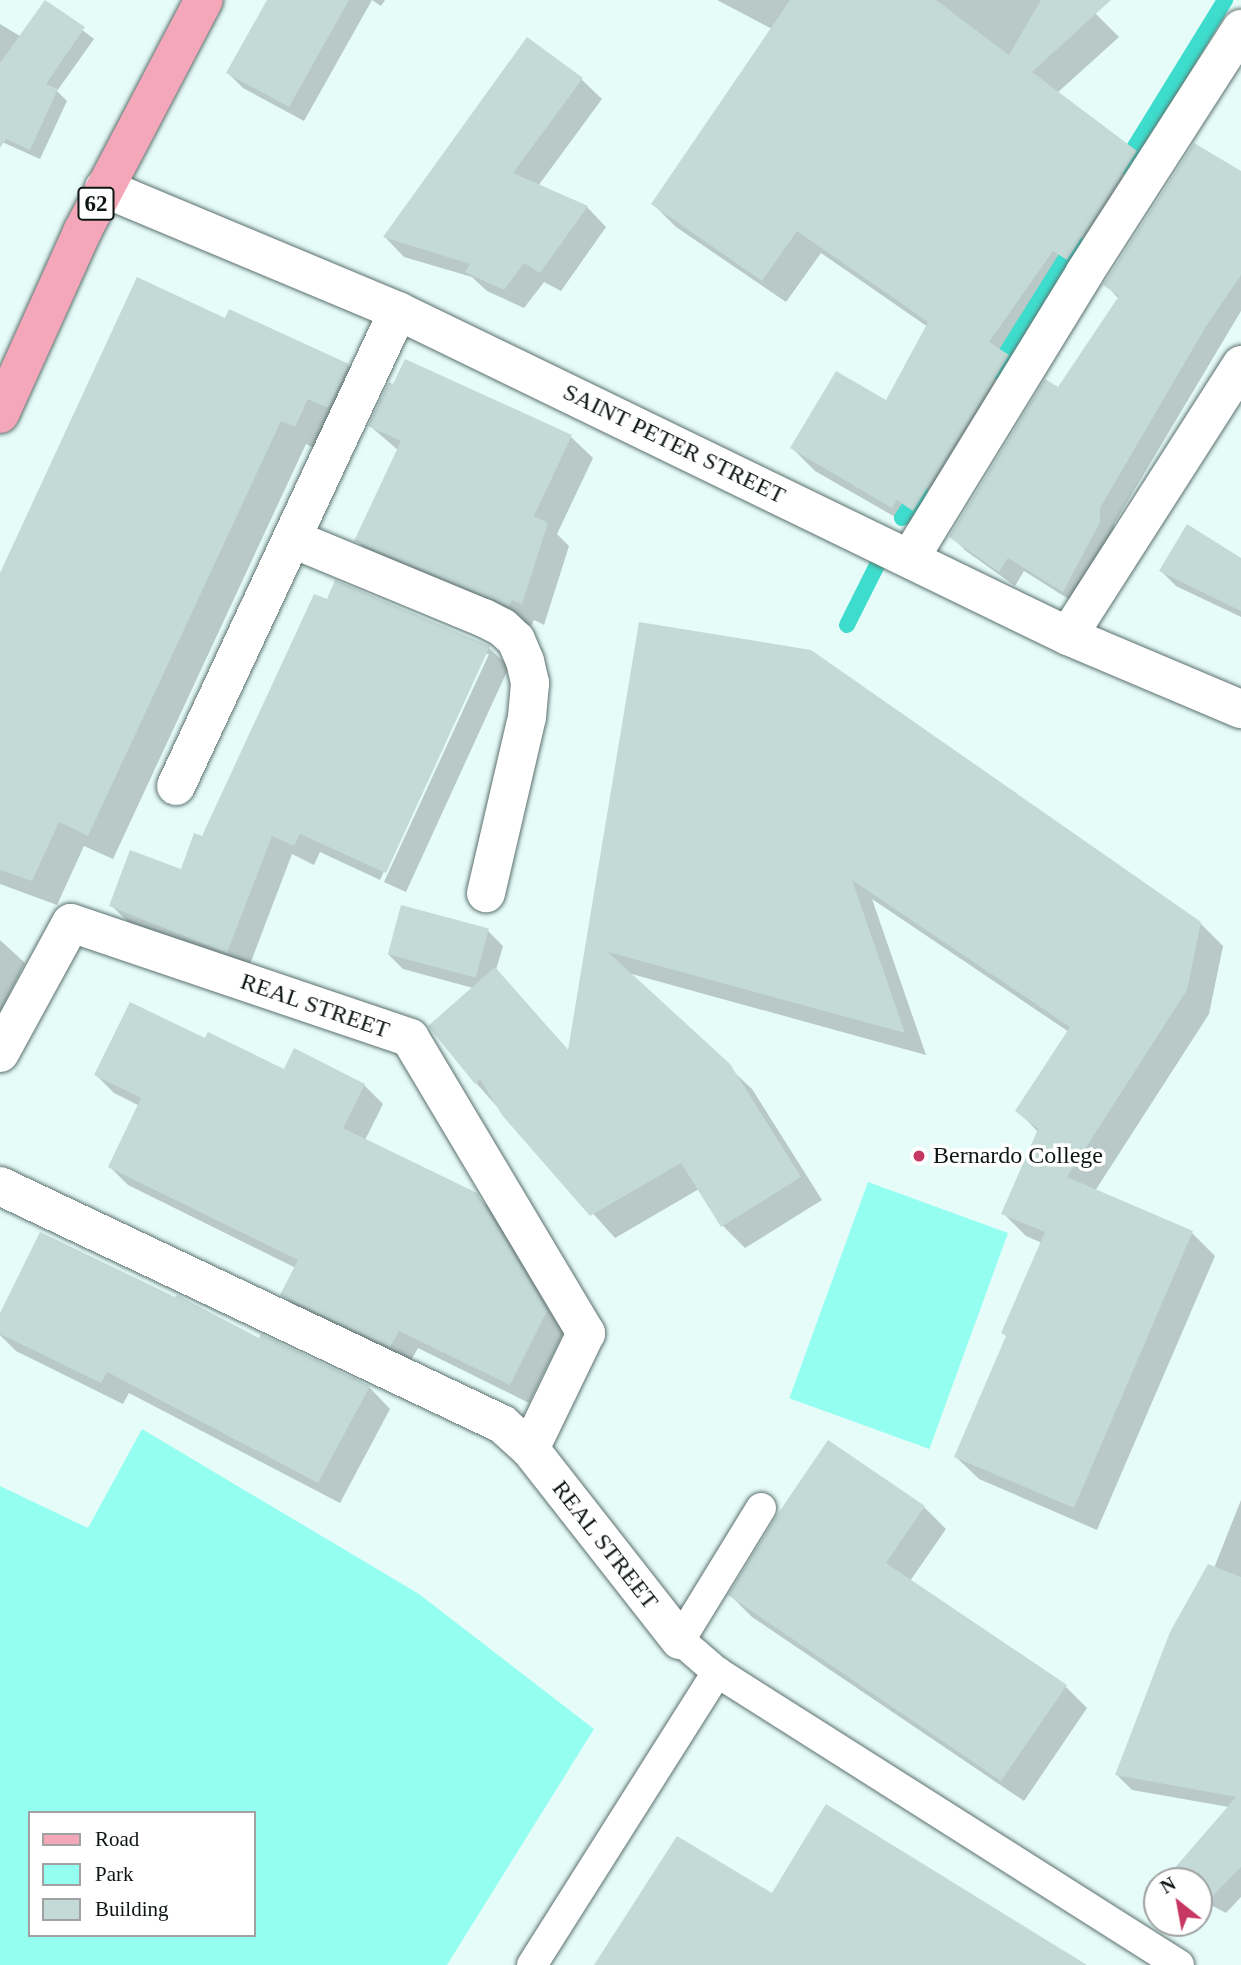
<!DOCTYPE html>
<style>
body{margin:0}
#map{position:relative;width:1241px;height:1965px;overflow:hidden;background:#e6fcf9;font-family:Georgia,serif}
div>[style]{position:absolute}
.green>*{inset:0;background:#94fef1;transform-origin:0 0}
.shadow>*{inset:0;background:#0003}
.stream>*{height:16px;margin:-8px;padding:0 8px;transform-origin:8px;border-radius:8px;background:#3edccc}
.building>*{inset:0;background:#c4dad7;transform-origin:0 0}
.roads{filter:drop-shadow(0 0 2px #5c706d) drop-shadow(0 0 2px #5c706d)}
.lane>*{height:30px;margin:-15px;padding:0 15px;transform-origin:15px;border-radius:15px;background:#fff}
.street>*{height:38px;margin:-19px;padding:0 19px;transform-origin:19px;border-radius:19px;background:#fff}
.primary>*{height:38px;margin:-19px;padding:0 19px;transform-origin:19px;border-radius:19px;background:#f5a7ba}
.dots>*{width:19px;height:19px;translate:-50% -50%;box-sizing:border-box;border:4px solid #fff;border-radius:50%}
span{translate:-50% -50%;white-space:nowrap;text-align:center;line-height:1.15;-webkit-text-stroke:7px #fff;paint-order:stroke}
.shield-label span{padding:2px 5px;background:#fff;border:2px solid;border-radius:5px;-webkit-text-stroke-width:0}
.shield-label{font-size:23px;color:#0e1614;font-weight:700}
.street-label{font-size:24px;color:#0e1614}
.poi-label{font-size:24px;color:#0e1614}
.left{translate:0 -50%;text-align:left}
.legend{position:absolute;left:28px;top:1811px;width:228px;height:126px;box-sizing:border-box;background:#fff;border:2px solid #9fa2a1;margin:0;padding:9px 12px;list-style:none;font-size:21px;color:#0e1614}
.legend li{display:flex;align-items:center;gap:14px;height:35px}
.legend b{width:35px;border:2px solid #9fa2a1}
.north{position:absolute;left:1143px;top:1867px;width:70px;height:70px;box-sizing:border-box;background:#fff;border:2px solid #9fa2a1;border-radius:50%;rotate:329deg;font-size:19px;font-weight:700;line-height:28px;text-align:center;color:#0e1614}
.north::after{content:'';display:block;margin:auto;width:24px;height:32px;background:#c63763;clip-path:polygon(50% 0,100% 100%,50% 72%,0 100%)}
</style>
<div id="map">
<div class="green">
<div style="left:868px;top:1182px;width:149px;height:230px;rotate:20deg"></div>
<div style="clip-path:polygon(evenodd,142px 1429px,419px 1594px,594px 1729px,447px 1965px,0 1965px,0 1486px,88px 1528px,142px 1429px,30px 1813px,254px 1813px,254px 1935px,30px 1935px,30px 1813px)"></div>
</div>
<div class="shadow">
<div style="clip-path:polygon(269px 0,385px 0,381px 6px,372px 0,304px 121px,243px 88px,228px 73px)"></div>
<div style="clip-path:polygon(717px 0,1075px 0,1096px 14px,1119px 37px,1057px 93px,1135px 152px,1159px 176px,916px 529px,815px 471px,792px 448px,886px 403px,928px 327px,821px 253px,786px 302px,676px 227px,653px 204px,772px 29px)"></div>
<div style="clip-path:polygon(46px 2px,94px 39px,57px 91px,67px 101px,40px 159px,0 141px,0 24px,20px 36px)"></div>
<div style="clip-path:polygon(527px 40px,582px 80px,602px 99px,538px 186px,587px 207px,606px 227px,561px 291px,544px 282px,524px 308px,487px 291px,472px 277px,404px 257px,385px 237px)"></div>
<div style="clip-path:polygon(1241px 173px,1241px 311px,1114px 524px,1114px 538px,1078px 605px,1024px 571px,1015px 586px,966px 551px,951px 536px,1058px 390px,1119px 299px,1105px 284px)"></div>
<div style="clip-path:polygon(226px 320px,348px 365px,373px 390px,320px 451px,306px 444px,113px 859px,84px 846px,57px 905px,0 884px,0 577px)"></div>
<div style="clip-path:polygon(406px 362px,571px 437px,593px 458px,557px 534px,569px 546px,544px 625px,534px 620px,531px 626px,378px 562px,356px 540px,398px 450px,370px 426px)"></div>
<div style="clip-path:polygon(1241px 560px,1241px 617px,1176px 586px,1161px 571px)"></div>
<div style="clip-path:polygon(336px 583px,489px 648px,509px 667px,406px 892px,384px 882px,489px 654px,485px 654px,380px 880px,320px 852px,314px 865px,292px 854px,247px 972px,131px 925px,111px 905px,182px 871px,203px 838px)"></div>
<div style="clip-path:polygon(640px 624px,1200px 923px,1223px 946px,1209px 1014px,1095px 1191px,1192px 1233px,1215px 1256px,1097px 1530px,979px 1479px,956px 1457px,1007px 1337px,1003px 1333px,1042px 1243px,1026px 1236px,1003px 1213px,1038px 1132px,1018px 1111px,1069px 1032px,872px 899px,926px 1055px,628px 973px,752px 1089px,822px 1200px,745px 1248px,723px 1226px,699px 1189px,615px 1238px,476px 1083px,473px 988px,403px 969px,388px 954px,488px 931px,503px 946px,496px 970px,569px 1051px)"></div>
<div style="clip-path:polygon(0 940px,25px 963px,0 1012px)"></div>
<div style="clip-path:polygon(206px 1041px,285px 1072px,364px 1085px,383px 1104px,365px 1140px,476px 1195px,495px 1214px,565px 1330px,529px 1403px,418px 1348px,409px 1364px,301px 1313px,283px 1294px,296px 1268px,128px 1185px,110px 1167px,140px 1106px,114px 1093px,96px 1075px)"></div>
<div style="clip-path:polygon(0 1317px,260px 1340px,369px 1387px,390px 1409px,340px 1503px,129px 1393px,123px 1404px,16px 1351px,0 1335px)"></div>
<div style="clip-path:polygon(1241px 1500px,1241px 1897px,1226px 1913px,1199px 1899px,1199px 1881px,1173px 1881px,1169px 1877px,1229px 1807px,1132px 1790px,1117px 1775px,1214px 1568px)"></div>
<div style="clip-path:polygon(924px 1507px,946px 1529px,910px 1581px,1066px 1687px,1087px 1708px,1024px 1801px,752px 1617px,730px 1595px)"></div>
</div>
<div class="stream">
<div style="left:1123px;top:166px;width:195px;rotate:-58.4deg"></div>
<div style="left:995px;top:371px;width:152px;rotate:-57.9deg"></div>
<div style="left:902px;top:518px;width:32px;rotate:-56deg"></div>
<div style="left:847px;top:625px;width:69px;rotate:-63.4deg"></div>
</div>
<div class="building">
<div style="clip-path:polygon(45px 0,85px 27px,46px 84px,58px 89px,30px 150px,6px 139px,0 148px,0 63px)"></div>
<div style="clip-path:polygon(267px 0,349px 0,289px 107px,226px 73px)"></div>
<div style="clip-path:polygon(790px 0,936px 0,1009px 55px,1041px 0,1111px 0,1032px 72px,1137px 151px,1067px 260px,1053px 251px,989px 342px,1009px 355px,913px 511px,897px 500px,892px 508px,790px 448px,836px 371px,886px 400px,928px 322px,797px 231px,762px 281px,651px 204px)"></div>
<div style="clip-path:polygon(527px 37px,583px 78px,513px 173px,588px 206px,540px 273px,524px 263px,504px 290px,465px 272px,470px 264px,383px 237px)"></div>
<div style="clip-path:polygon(1194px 143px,1241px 171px,1241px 275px,1205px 328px,1100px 508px,1100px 522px,1063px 592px,1008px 558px,999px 572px,949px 537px,1045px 379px,1058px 387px,1119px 296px,1103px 285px)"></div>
<div style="clip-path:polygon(137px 277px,225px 318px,229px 309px,349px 364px,328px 408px,308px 399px,295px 427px,281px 421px,88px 836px,59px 822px,32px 881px,0 870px,0 573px)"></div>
<div style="clip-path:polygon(405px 359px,572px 435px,534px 516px,548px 523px,522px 604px,512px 600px,509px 606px,354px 541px,401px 441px,368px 426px,389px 382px,393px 384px)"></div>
<div style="clip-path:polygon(1187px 524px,1241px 558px,1241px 611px,1159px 571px)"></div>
<div style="clip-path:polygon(335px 580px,490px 646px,386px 873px,300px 834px,294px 846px,272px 836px,227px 953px,109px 906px,130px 850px,181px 869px,194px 833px,202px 836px,314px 594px,327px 599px)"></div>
<div style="clip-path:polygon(639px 622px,811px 650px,1201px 922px,1187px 990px,1067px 1177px,1193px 1231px,1074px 1508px,954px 1457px,1006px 1336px,1001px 1333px,1045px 1232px,1001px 1214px,1038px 1129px,1015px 1111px,1070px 1027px,852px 880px,905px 1033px,608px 952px,730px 1064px,801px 1177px,721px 1227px,681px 1163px,590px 1216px,502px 1115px,480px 1079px,475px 1084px,428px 1026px,495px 967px,568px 1050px)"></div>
<div style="left:401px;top:905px;width:91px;height:51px;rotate:15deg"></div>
<div style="clip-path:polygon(130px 1002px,205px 1038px,208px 1032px,284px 1069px,294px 1048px,365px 1084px,343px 1128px,477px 1193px,547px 1311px,510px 1385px,399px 1331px,390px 1347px,280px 1295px,298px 1260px,108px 1167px,141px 1098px,94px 1075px)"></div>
<div style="clip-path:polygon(40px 1232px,175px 1297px,177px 1295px,259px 1338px,261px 1334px,370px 1386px,318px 1483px,107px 1372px,101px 1383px,0 1334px,0 1313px)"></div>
<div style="clip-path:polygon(828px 1440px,925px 1506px,886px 1563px,1067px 1685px,1001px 1781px,728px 1595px,777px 1515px)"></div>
<div style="clip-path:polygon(1208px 1564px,1241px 1577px,1241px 1867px,1210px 1899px,1199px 1894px,1199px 1881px,1175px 1881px,1167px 1877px,1236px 1797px,1115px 1775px,1170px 1632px)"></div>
<div style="clip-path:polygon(826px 1804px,1087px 1965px,594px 1965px,677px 1836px,772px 1893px)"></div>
</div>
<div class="roads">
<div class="lane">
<div style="left:761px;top:1508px;width:155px;rotate:121.5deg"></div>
<div style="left:680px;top:1640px;width:49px;rotate:40.9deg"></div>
<div style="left:717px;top:1672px;width:547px;rotate:32.38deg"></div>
<div style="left:532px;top:1965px;width:347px;rotate:-57.7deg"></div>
</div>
<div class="street">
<div style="left:104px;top:188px;width:319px;rotate:22.7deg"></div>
<div style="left:398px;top:311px;width:745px;rotate:25.88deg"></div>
<div style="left:1068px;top:636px;width:188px;rotate:22.9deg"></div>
<div style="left:293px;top:539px;width:207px;rotate:22.5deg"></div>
<div style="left:484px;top:618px;width:20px;rotate:27deg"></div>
<div style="left:502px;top:627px;width:19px;rotate:43deg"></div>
<div style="left:516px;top:640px;width:23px;rotate:67deg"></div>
<div style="left:525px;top:661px;width:23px;rotate:77deg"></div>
<div style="left:530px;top:683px;width:34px;rotate:95deg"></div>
<div style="left:527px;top:717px;width:181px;rotate:103.1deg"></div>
<div style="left:910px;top:558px;width:335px;rotate:-58.5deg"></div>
<div style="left:1085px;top:272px;width:289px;rotate:-57.3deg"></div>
<div style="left:1068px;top:636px;width:322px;rotate:-57.4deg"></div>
<div style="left:176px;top:786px;width:524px;rotate:-64.95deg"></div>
<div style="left:0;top:1053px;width:148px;rotate:-61.4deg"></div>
<div style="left:71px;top:923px;width:358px;rotate:18.7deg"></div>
<div style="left:410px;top:1038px;width:344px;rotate:59.2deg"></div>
<div style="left:586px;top:1333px;width:129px;rotate:115.8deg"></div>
<div style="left:0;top:1186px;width:556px;rotate:25.37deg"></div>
<div style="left:502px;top:1424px;width:38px;rotate:42deg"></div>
<div style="left:530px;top:1449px;width:243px;rotate:51.9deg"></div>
</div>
<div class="primary">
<div style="left:0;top:414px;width:200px;rotate:-65.7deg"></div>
<div style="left:82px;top:232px;width:262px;rotate:-62.3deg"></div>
</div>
</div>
<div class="dots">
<div style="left:919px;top:1156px;background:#c63763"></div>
</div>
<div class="shield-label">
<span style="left:96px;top:204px">62</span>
</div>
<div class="street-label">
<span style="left:674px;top:444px;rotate:26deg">SAINT PETER STREET</span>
<span style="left:315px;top:1006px;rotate:19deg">REAL STREET</span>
<span style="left:605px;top:1545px;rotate:52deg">REAL STREET</span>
</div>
<div class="poi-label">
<span class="left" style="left:933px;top:1156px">Bernardo College</span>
</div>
<ul class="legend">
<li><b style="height:9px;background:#f5a7ba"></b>Road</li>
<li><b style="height:19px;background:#94fef1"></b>Park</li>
<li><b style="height:19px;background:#c4dad7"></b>Building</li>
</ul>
<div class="north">N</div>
</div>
